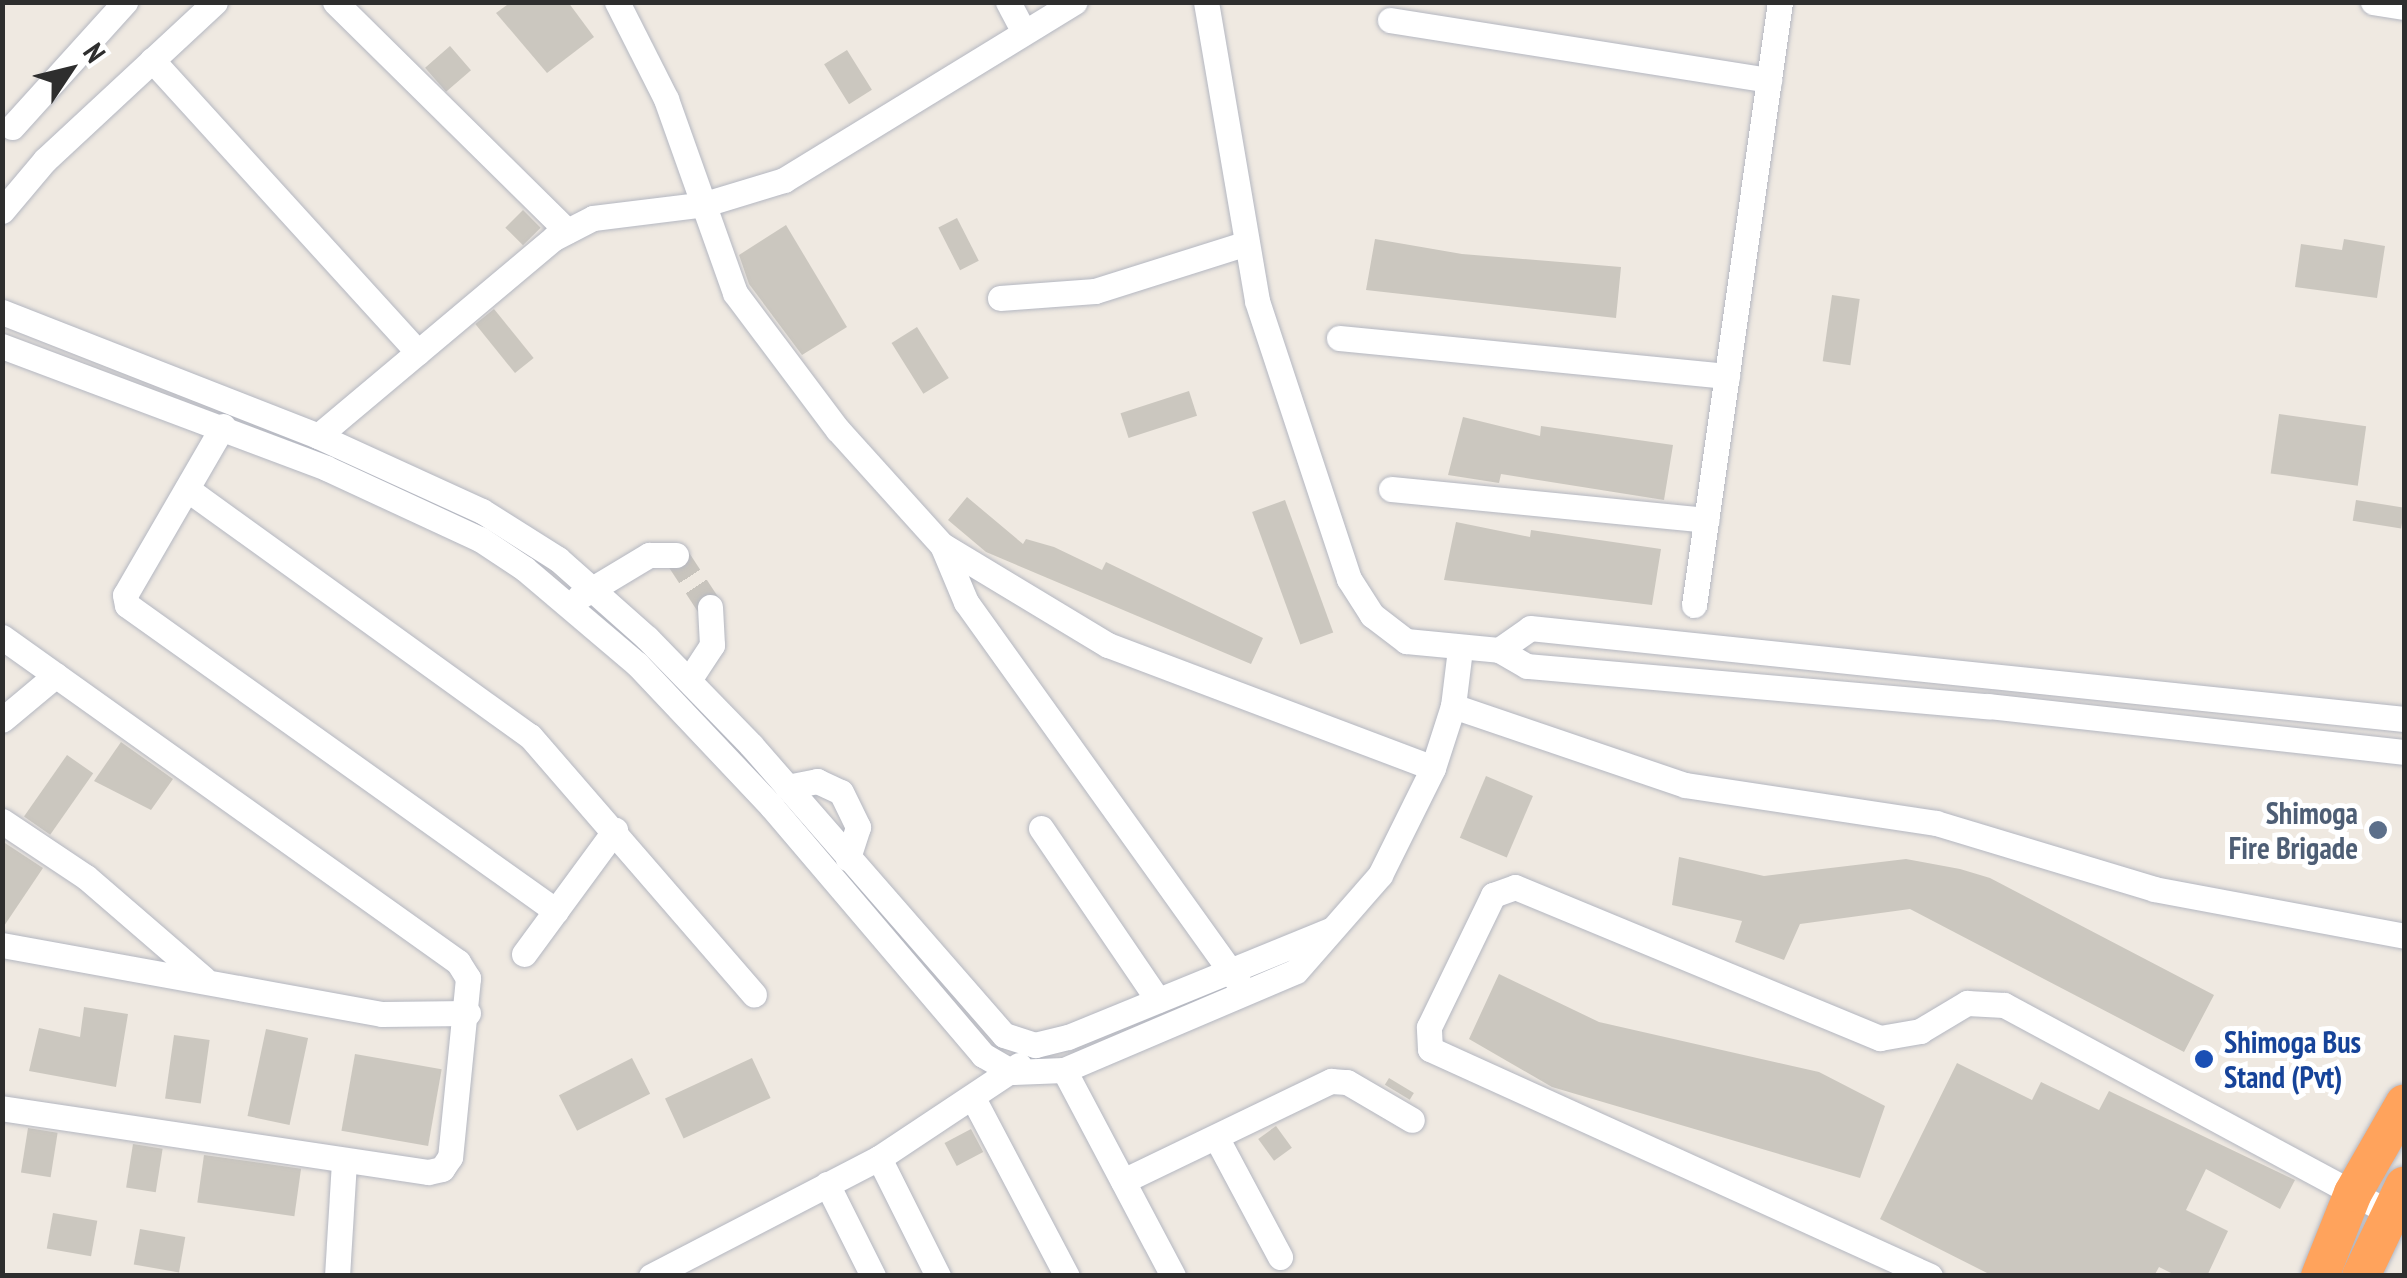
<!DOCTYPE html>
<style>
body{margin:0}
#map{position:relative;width:2407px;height:1278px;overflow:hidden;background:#efe9e1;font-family:"PT Sans Narrow",sans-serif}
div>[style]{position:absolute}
.building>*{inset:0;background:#cbc7bf;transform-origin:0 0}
.minor-tunnel>*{height:25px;margin-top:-12.5px;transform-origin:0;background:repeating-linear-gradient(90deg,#c8c4bd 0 25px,transparent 0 37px)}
.roads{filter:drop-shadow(0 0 2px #b4b7c1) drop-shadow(0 0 2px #b4b7c1)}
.minor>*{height:25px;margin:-12.5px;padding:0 12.5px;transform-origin:12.5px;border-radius:12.5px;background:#fff}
.highway>*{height:38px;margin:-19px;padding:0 19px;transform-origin:19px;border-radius:19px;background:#ffa35c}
.dots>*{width:28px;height:28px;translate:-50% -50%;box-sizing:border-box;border:5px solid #fff;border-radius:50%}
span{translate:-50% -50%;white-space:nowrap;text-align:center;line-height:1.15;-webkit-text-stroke:10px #fff;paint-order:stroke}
.service-label{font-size:30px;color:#4e5e75;font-weight:700}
.right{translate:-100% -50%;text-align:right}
.transit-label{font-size:30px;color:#164399;font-weight:700}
.left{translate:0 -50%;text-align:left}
.frame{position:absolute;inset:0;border:5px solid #2e2e2e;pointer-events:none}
.north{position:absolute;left:20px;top:20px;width:100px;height:100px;-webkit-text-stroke:8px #fff;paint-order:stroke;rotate:55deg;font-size:28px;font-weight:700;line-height:40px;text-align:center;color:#2e2e2e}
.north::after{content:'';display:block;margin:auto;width:35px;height:45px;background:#2e2e2e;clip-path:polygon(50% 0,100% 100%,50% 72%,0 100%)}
</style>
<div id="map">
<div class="building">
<div style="clip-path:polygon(511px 2px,568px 2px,594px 37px,547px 73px,496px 13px)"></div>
<div style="left:450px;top:46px;width:32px;height:33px;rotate:49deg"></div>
<div style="left:847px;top:50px;width:47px;height:27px;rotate:58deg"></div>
<div style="left:523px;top:210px;width:25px;height:25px;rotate:45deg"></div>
<div style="left:957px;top:218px;width:48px;height:21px;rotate:63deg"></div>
<div style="clip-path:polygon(786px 225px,847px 327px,802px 355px,749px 284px,739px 255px)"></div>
<div style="clip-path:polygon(1375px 239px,1462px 254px,1621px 267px,1616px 318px,1366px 290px)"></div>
<div style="clip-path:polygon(2344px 239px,2385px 246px,2377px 298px,2295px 287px,2301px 244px,2342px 250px)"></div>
<div style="left:1832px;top:295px;width:28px;height:67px;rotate:8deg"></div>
<div style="left:494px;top:309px;width:63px;height:24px;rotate:51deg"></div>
<div style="left:917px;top:327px;width:60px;height:30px;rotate:58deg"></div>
<div style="left:1189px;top:391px;width:26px;height:72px;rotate:72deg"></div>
<div style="left:2279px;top:414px;width:88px;height:60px;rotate:8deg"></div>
<div style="clip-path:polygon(1463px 417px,1540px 436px,1541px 426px,1673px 445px,1664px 500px,1501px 474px,1499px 483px,1448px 475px)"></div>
<div style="clip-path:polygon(967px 497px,1023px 544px,1026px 539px,1054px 547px,1102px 570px,1106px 562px,1263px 638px,1251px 664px,986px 552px,948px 520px)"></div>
<div style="left:1285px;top:500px;width:141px;height:35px;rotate:70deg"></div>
<div style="left:2356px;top:500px;width:49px;height:21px;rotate:9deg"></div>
<div style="clip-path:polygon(1456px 522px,1530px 537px,1531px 530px,1661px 549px,1652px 605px,1444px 580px)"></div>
<div style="clip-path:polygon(121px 742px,173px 779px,151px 810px,94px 781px)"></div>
<div style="left:67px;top:755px;width:32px;height:75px;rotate:35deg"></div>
<div style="left:1486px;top:776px;width:51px;height:67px;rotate:23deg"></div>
<div style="clip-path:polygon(2px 841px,43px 868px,2px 929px)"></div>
<div style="clip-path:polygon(1679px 857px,1764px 876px,1906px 859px,1960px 869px,1990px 878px,2214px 995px,2184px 1052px,1910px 909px,1800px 924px,1784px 960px,1735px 942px,1742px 921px,1672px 905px)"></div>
<div style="clip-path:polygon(1499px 974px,1599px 1022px,1819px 1072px,1885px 1106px,1860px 1178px,1552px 1087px,1469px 1039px)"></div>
<div style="clip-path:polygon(84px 1007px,128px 1014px,116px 1087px,29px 1071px,39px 1028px,80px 1037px)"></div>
<div style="left:266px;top:1029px;width:43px;height:89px;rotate:12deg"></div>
<div style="left:174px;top:1035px;width:36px;height:64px;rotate:8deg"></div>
<div style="left:355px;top:1054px;width:88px;height:78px;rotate:10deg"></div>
<div style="left:632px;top:1058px;width:40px;height:82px;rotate:63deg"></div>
<div style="left:752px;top:1058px;width:44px;height:96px;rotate:65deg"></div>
<div style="clip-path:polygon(1957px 1063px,2032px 1100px,2041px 1082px,2099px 1110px,2109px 1091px,2295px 1180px,2280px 1209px,2206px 1169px,2186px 1210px,2228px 1231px,2207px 1276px,2177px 1276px,2159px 1267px,2154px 1276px,1993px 1276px,1880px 1219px)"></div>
<div style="left:1389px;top:1078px;width:29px;height:8px;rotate:31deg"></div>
<div style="left:1276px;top:1126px;width:27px;height:22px;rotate:54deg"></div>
<div style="left:28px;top:1128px;width:30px;height:45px;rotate:9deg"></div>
<div style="left:971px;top:1129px;width:26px;height:30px;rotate:62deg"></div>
<div style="left:133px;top:1144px;width:30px;height:44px;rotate:9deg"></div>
<div style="left:204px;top:1155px;width:98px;height:48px;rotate:8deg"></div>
<div style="left:53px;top:1213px;width:45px;height:36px;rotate:10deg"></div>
<div style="left:140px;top:1229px;width:46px;height:36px;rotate:10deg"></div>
</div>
<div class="minor-tunnel">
<div style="left:676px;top:555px;width:62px;rotate:56.8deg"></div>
</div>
<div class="roads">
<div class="minor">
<div style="left:335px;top:2px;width:326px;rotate:44.6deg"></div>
<div style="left:617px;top:2px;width:109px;rotate:63.2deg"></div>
<div style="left:666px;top:99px;width:206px;rotate:70.4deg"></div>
<div style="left:735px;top:293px;width:171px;rotate:53.1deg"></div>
<div style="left:838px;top:430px;width:155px;rotate:47.9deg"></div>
<div style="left:942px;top:545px;width:194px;rotate:31.1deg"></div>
<div style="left:1108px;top:645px;width:347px;rotate:20.7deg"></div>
<div style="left:1008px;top:2px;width:32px;rotate:62deg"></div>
<div style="left:1206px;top:2px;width:303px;rotate:80.3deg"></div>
<div style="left:1257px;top:301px;width:293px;rotate:71.7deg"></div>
<div style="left:1349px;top:579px;width:43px;rotate:57.4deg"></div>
<div style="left:1372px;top:615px;width:43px;rotate:37.4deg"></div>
<div style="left:1406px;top:641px;width:93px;rotate:5.5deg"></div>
<div style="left:1499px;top:650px;width:32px;rotate:30deg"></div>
<div style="left:1527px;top:666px;width:463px;rotate:5deg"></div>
<div style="left:1988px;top:706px;width:419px;rotate:6.3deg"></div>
<div style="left:2373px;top:2px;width:31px;rotate:9deg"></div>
<div style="left:1390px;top:20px;width:384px;rotate:9deg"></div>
<div style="left:152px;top:60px;width:395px;rotate:47.7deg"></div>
<div style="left:12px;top:127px;width:169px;rotate:-47.9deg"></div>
<div style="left:2px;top:211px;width:67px;rotate:-49.9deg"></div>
<div style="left:45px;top:160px;width:232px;rotate:-42.9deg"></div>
<div style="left:1000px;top:298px;width:95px;rotate:-4.2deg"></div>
<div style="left:1095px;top:291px;width:159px;rotate:-17.5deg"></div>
<div style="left:2px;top:312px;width:339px;rotate:21.4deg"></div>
<div style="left:318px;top:436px;width:180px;rotate:24.6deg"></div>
<div style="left:482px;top:511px;width:90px;rotate:32.3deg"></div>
<div style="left:558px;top:559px;width:119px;rotate:41.6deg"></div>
<div style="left:647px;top:638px;width:149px;rotate:45.8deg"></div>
<div style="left:751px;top:745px;width:385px;rotate:48.9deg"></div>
<div style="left:1004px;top:1035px;width:33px;rotate:18deg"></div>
<div style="left:1035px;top:1045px;width:34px;rotate:-14deg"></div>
<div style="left:1068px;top:1037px;width:283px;rotate:-22.2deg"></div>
<div style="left:1339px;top:338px;width:390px;rotate:5.6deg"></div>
<div style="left:2px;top:346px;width:346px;rotate:20.6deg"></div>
<div style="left:326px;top:468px;width:170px;rotate:24.8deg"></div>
<div style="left:480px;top:539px;width:54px;rotate:33.7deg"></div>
<div style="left:525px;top:569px;width:147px;rotate:40.3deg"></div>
<div style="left:637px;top:664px;width:197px;rotate:46.6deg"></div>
<div style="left:772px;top:807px;width:326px;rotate:49.6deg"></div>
<div style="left:983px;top:1055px;width:34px;rotate:30deg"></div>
<div style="left:1013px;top:1072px;width:51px;rotate:-2.2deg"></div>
<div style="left:1064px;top:1070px;width:252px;rotate:-23.1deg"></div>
<div style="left:1296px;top:971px;width:128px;rotate:-48.8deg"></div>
<div style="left:1380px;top:875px;width:119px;rotate:-63.6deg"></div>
<div style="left:1433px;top:768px;width:65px;rotate:-72.1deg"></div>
<div style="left:1453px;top:706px;width:57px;rotate:-83deg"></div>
<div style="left:223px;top:426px;width:195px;rotate:120.1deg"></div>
<div style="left:125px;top:595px;width:10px;rotate:79deg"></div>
<div style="left:127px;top:605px;width:527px;rotate:35.5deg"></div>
<div style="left:318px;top:436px;width:308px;rotate:-40deg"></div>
<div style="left:554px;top:238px;width:44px;rotate:-27.1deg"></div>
<div style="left:593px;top:218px;width:113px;rotate:-7.1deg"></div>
<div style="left:705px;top:204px;width:83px;rotate:-16.9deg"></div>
<div style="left:784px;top:180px;width:341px;rotate:-31.5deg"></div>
<div style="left:187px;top:489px;width:423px;rotate:35.8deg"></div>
<div style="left:530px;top:736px;width:342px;rotate:49.1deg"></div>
<div style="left:1391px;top:489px;width:317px;rotate:5.6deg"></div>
<div style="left:942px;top:545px;width:62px;rotate:67.2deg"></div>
<div style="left:966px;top:602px;width:469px;rotate:54.4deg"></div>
<div style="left:579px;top:597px;width:82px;rotate:-31deg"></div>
<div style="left:649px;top:555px;width:27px"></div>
<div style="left:1694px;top:605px;width:609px;rotate:-81.88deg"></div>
<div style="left:2px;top:637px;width:560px;rotate:35.48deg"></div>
<div style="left:458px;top:962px;width:19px;rotate:58deg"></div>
<div style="left:468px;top:978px;width:180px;rotate:95.7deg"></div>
<div style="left:450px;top:1157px;width:14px;rotate:124deg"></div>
<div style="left:442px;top:1169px;width:14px;rotate:168deg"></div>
<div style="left:428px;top:1172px;width:431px;rotate:-171.5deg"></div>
<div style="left:1499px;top:650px;width:38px;rotate:-35deg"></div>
<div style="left:1530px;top:628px;width:879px;rotate:5.94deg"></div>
<div style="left:689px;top:680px;width:42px;rotate:-56.7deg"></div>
<div style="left:712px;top:645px;width:38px;rotate:-93deg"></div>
<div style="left:1453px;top:706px;width:245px;rotate:18.8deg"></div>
<div style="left:1685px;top:785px;width:254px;rotate:8.6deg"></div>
<div style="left:1936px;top:823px;width:228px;rotate:16.8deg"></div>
<div style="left:2154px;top:889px;width:254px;rotate:10.6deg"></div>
<div style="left:2px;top:720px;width:70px;rotate:-39.8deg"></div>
<div style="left:787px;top:787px;width:31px;rotate:-11deg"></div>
<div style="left:817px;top:781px;width:26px;rotate:25deg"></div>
<div style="left:841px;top:792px;width:39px;rotate:64deg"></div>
<div style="left:858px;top:827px;width:33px;rotate:108deg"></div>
<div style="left:2px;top:821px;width:101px;rotate:33.7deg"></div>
<div style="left:86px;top:877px;width:155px;rotate:40.8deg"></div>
<div style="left:1041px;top:828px;width:208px;rotate:55.8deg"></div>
<div style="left:2px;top:945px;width:386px;rotate:10.3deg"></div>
<div style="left:382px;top:1014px;width:86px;rotate:-0.7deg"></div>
<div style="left:524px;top:954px;width:154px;rotate:-53.7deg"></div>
<div style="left:1064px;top:1070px;width:233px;rotate:62.1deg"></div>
<div style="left:973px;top:1098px;width:201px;rotate:62.2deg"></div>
<div style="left:1216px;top:1137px;width:136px;rotate:61.9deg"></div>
<div style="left:879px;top:1158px;width:132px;rotate:63.4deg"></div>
<div style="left:1123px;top:1181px;width:231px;rotate:-25.7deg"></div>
<div style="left:1331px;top:1081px;width:16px;rotate:4deg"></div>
<div style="left:1347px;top:1082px;width:75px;rotate:30.3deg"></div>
<div style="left:827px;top:1184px;width:103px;rotate:63.4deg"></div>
<div style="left:337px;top:1276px;width:115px;rotate:-86.5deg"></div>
<div style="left:651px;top:1276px;width:257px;rotate:-27.4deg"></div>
<div style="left:879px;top:1158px;width:168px;rotate:-33.6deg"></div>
<div style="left:1930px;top:1276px;width:549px;rotate:-155.58deg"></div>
<div style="left:1430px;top:1049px;width:22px;rotate:-93deg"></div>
<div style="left:1429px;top:1027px;width:147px;rotate:-64.1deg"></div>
<div style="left:1493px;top:895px;width:23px;rotate:-20deg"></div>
<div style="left:1515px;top:887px;width:395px;rotate:22.5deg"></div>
<div style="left:1880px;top:1038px;width:41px;rotate:-9.9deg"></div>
<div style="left:1920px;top:1031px;width:55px;rotate:-30.8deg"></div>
<div style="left:1967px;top:1003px;width:37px;rotate:3deg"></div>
<div style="left:2004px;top:1005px;width:435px;rotate:28.3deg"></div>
</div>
<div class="highway">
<div style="left:2320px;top:1276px;width:89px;rotate:-68.3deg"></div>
<div style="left:2353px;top:1193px;width:103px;rotate:-60.2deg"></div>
<div style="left:2361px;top:1276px;width:100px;rotate:-64.5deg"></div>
</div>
</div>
<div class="dots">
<div style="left:2378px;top:830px;background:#5c6f8a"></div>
<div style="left:2204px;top:1059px;background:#1a4fb4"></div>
</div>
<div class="service-label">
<span class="right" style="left:2358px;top:830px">Shimoga<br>Fire Brigade</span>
</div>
<div class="transit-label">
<span class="left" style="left:2224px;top:1059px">Shimoga Bus<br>Stand (Pvt)</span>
</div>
<div class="frame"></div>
<div class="north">N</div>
</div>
